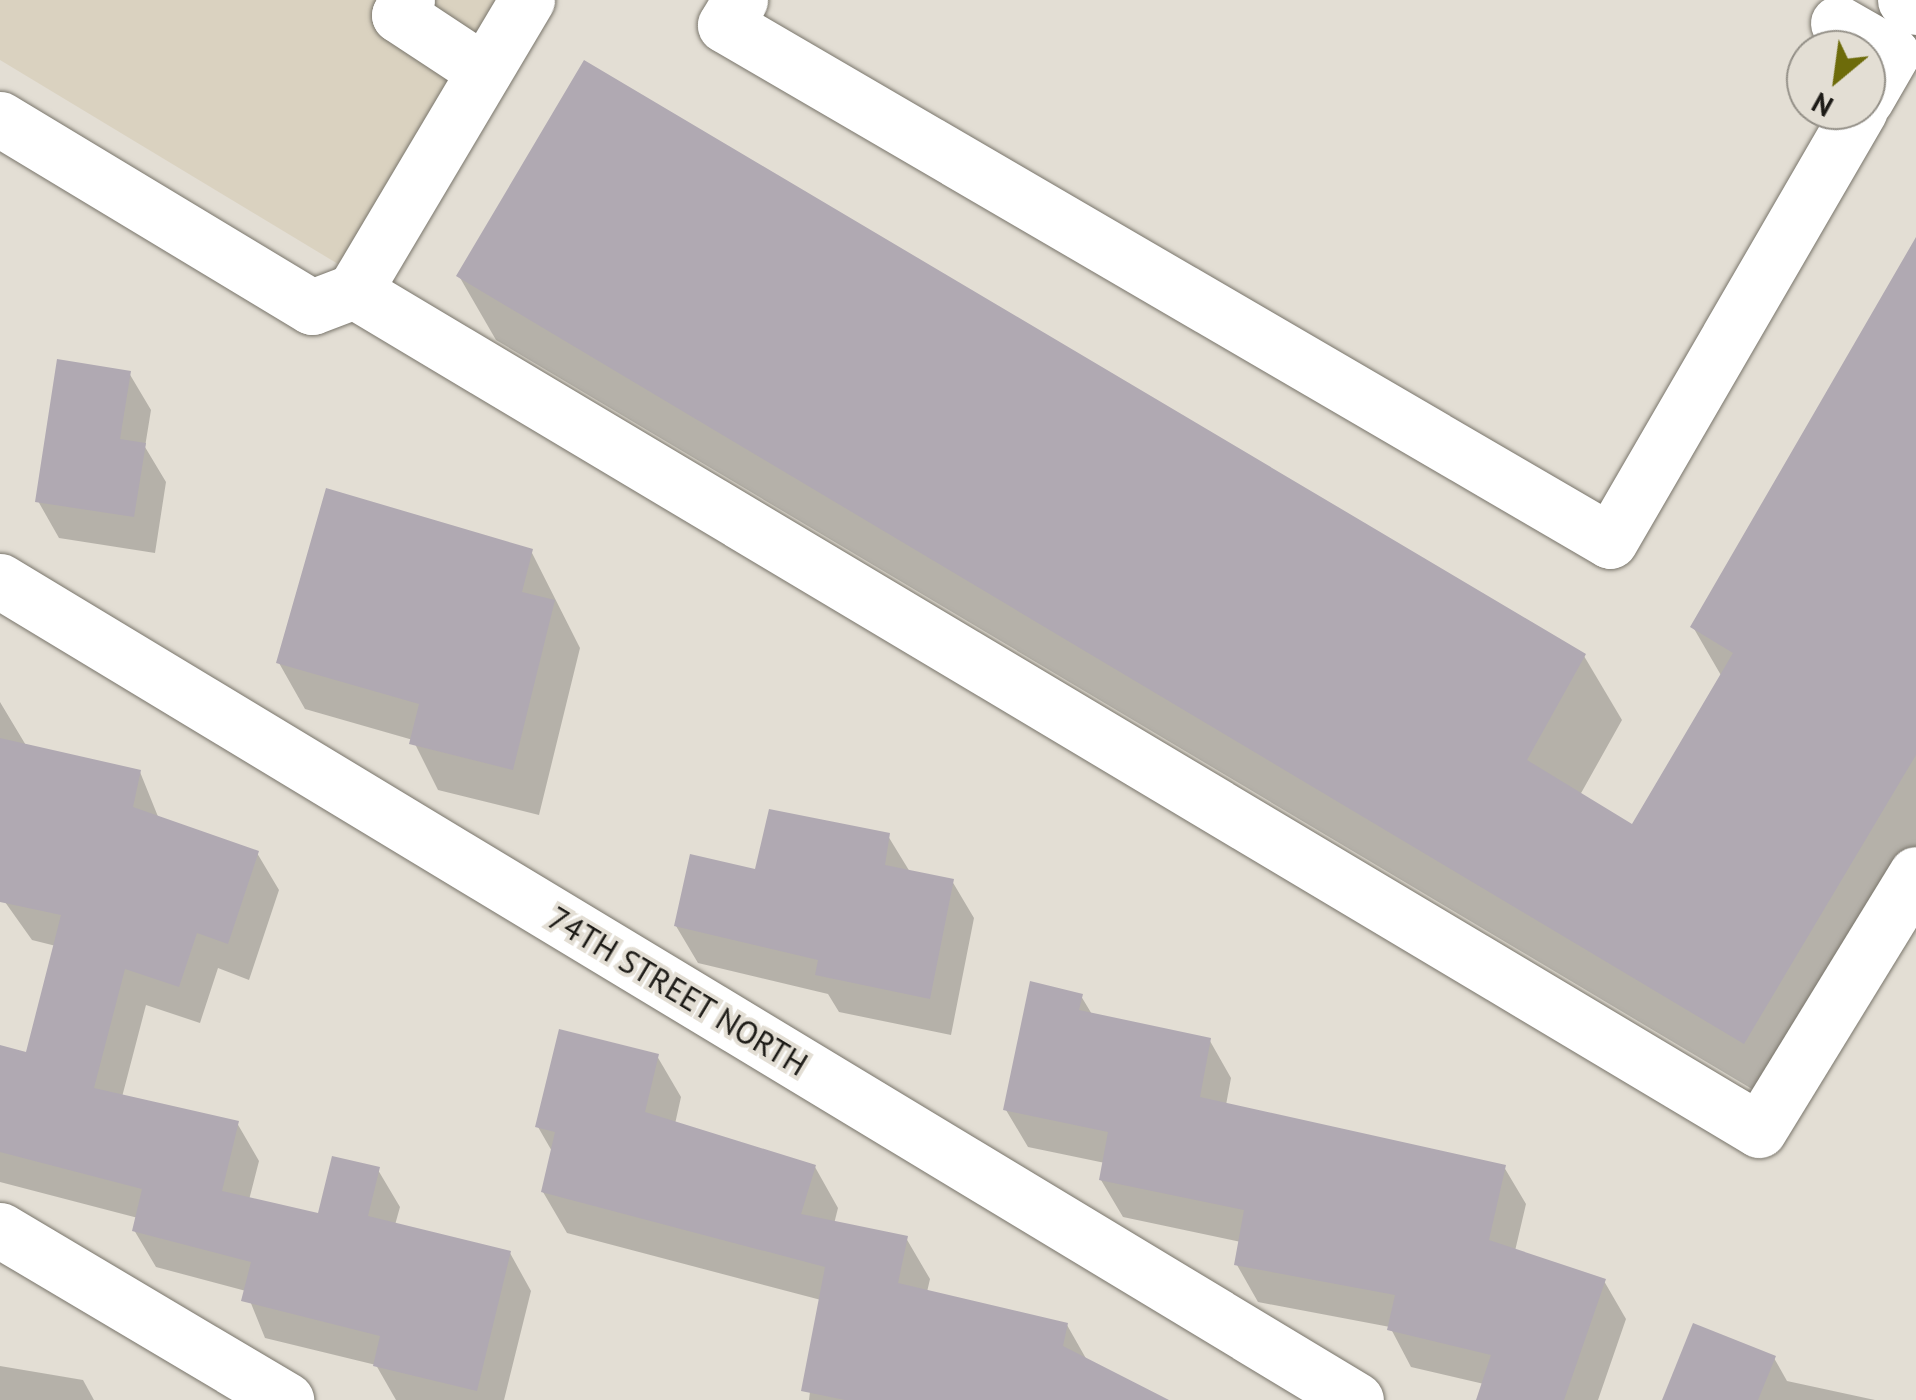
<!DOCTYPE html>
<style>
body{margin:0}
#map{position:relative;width:1916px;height:1400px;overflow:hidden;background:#e3ded4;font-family:"PT Sans",sans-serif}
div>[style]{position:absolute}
.built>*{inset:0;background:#dad2c0}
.shadow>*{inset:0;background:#0003}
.building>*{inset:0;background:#b0a9b2}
.roads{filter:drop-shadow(0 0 2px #79756b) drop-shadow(0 0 2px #79756b)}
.minor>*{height:55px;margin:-27.5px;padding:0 27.5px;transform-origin:27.5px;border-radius:27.5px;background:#fff}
span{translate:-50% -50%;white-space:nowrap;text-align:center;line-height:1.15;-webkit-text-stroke:8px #e3ded4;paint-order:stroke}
.street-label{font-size:32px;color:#1d1b17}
.north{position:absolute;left:1786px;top:30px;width:100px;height:100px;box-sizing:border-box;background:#e3ded4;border:2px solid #949088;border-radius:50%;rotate:209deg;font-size:28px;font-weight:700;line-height:40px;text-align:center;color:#1d1b17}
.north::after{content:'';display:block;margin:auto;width:35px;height:45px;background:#6d6b0a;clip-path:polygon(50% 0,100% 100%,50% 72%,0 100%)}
</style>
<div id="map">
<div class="built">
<div style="clip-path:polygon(0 0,505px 0,343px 267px,0 60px)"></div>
</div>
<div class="shadow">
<div style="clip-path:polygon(1916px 242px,1916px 881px,1782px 1107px,496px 340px,459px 276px,1584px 656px,1622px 720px,1580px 795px,1633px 827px,1722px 677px,1693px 627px)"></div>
<div style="clip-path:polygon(129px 373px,151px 410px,145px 447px,166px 482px,155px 553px,59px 538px,38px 501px)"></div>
<div style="clip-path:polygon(531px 551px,580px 648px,539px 815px,438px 790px,413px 740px,305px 709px,279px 663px)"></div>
<div style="clip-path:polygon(0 702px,27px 747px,140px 772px,159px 819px,257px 853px,279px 890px,249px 980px,218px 968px,200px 1023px,146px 1005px,122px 1097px,237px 1123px,259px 1161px,249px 1200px,320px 1216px,378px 1170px,400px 1207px,395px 1225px,510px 1253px,531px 1291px,504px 1400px,396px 1400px,376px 1365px,265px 1338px,246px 1291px,156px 1267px,134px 1230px,138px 1218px,0 1182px,0 1048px,27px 1055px,56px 946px,32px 940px,0 895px)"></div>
<div style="clip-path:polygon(888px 836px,910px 872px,952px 881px,974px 918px,951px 1035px,839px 1012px,828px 994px,698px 963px,676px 926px,757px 872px)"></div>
<div style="clip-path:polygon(1081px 996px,1093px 1016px,1210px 1041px,1231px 1078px,1226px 1105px,1504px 1167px,1526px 1204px,1515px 1251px,1604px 1281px,1626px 1319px,1598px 1400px,1478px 1400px,1484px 1384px,1411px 1367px,1390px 1327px,1258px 1302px,1237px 1265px,1241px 1242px,1123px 1217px,1101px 1180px,1105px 1163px,1028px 1147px,1006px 1110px)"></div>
<div style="clip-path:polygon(657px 1056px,681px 1097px,675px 1124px,815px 1167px,838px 1208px,834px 1224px,906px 1238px,930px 1279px,927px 1292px,1067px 1325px,1088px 1362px,1163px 1400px,809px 1400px,821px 1300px,567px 1233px,543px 1192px,553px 1153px,538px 1127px)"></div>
<div style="clip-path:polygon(1774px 1358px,1787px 1381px,1875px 1400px,1664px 1400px)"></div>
<div style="clip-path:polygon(0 1366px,83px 1380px,94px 1400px,0 1400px)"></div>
</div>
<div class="building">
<div style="clip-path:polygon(584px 60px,1586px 654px,1527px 760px,1632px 824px,1733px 653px,1690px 627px,1916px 237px,1916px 755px,1744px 1044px,456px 276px)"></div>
<div style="clip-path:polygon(57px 359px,131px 371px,120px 439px,146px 443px,134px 517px,35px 502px)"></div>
<div style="clip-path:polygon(326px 488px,533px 549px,522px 592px,555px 600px,513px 770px,409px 744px,419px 704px,276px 663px)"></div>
<div style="clip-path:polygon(0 738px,141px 770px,133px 807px,259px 851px,228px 944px,197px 933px,179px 987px,125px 969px,94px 1088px,239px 1121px,222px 1191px,318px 1213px,332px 1156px,380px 1167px,368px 1216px,511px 1251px,477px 1391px,373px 1366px,380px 1336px,241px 1301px,251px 1262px,132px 1231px,142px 1189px,0 1152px,0 1045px,26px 1052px,61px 915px,0 902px)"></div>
<div style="clip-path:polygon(769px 809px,890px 833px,885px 865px,954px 879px,930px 999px,815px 975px,818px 960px,674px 926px,690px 854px,755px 869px)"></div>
<div style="clip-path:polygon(1030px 981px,1083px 994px,1079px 1010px,1211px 1038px,1200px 1097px,1506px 1165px,1489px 1240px,1606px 1279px,1564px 1400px,1476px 1400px,1491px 1355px,1387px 1330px,1395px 1295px,1234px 1265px,1244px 1210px,1099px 1180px,1108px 1132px,1003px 1110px)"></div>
<div style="clip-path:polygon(559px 1029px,659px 1054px,645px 1112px,816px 1165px,801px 1214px,908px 1236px,898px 1283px,1068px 1323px,1063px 1346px,1169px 1400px,845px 1400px,801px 1391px,825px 1267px,541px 1192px,555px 1132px,535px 1127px)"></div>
<div style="clip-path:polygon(1693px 1323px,1776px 1356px,1758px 1400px,1662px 1400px)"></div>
</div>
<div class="roads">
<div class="minor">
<div style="left:407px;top:0;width:17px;rotate:118deg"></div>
<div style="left:399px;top:15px;width:102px;rotate:33.4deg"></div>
<div style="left:740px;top:0;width:29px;rotate:121deg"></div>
<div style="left:725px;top:25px;width:1024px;rotate:30.24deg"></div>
<div style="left:1610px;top:541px;width:498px;rotate:-59.9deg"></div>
<div style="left:1905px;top:0;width:13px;rotate:32deg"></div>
<div style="left:1838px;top:23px;width:62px;rotate:29.9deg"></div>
<div style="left:1892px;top:54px;width:52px;rotate:120deg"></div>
<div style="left:0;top:119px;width:364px;rotate:31.1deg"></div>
<div style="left:312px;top:307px;width:45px;rotate:-20.9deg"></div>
<div style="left:354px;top:291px;width:339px;rotate:-59.3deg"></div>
<div style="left:354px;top:291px;width:1636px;rotate:30.84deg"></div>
<div style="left:1759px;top:1130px;width:300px;rotate:-58.5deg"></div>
<div style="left:0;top:581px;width:1584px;rotate:31.13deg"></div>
<div style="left:0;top:1230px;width:333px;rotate:30.7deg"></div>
</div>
</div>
<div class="street-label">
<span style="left:678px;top:991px;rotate:31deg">74TH STREET NORTH</span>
</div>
<div class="north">N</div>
</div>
